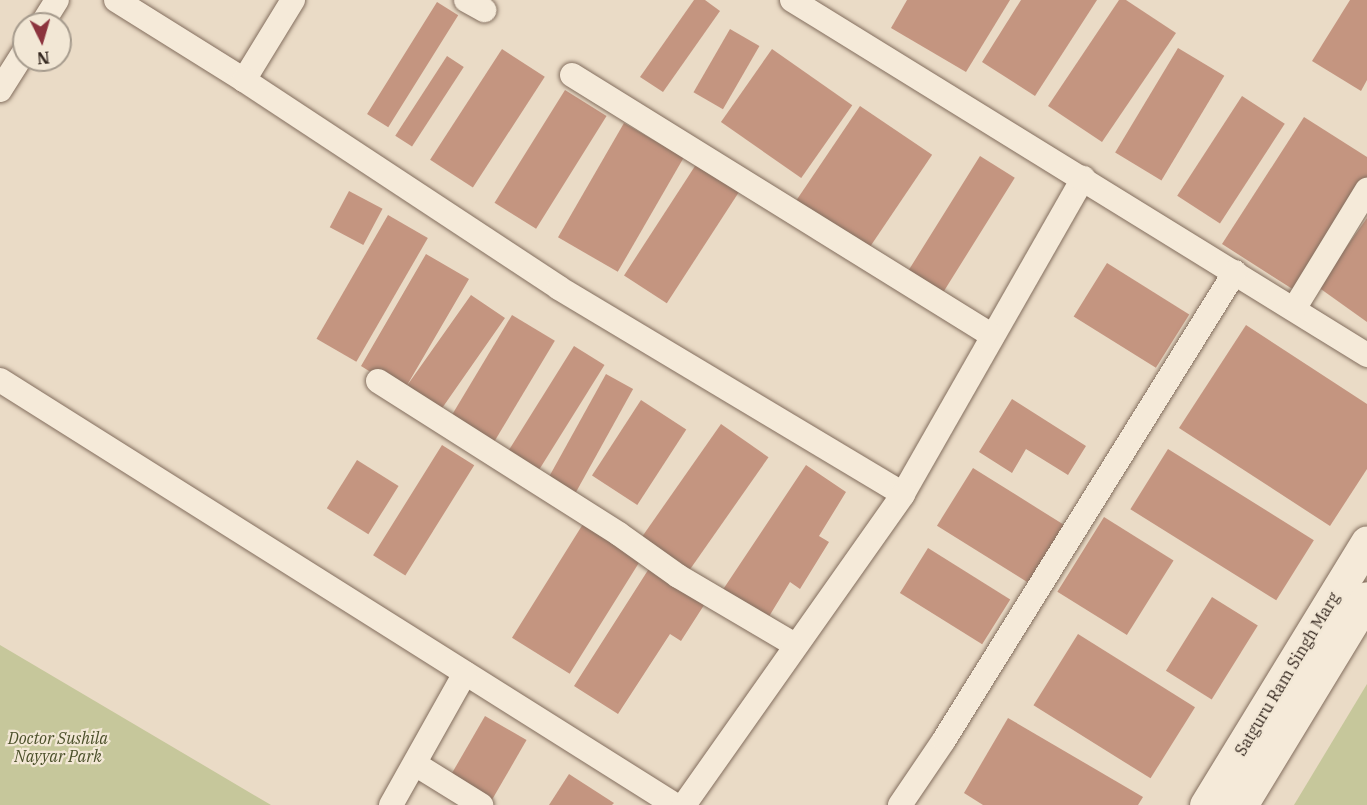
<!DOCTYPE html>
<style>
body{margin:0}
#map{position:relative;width:1367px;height:805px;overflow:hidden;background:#eadbc6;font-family:"IBM Plex Serif",serif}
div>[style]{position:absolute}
.green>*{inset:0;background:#c6c79b}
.building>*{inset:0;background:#c49580;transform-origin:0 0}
.roads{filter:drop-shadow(0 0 2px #836e5e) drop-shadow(0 0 2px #836e5e)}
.minor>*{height:24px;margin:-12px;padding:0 12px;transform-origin:12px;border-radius:12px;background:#f5ead9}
.secondary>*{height:33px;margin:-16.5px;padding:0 16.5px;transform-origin:16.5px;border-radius:16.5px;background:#f5ead9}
span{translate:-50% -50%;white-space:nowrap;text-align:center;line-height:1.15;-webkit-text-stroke:4.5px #f2e7d5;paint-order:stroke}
.street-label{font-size:16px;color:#352820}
.park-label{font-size:16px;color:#4a4f29;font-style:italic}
.north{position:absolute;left:12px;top:12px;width:60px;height:60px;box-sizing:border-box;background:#f2e7d5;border:2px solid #a69b8d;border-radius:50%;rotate:175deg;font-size:16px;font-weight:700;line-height:24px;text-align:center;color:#352820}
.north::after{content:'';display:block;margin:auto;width:21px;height:27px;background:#8c343e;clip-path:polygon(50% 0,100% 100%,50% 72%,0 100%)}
</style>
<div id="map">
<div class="green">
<div style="clip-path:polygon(0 645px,271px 805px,0 805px)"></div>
<div style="clip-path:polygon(1367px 684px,1367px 805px,1294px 805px)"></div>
</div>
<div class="building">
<div style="clip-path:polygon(694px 0,705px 0,720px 11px,663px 92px,640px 77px)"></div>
<div style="clip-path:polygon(907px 0,1010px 0,966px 72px,891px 28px)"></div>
<div style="clip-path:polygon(1021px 0,1097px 0,1035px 96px,982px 62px)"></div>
<div style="clip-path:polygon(1119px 0,1126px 0,1176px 33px,1102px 142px,1048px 106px)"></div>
<div style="clip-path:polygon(1350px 0,1367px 0,1367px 80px,1361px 91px,1312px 61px)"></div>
<div style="left:437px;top:2px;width:25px;height:132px;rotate:32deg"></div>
<div style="left:730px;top:29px;width:34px;height:73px;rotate:30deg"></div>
<div style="left:1178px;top:48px;width:54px;height:122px;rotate:31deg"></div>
<div style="left:502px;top:49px;width:51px;height:132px;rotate:33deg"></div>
<div style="left:772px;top:49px;width:98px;height:89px;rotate:35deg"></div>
<div style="left:447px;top:56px;width:20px;height:95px;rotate:33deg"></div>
<div style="left:565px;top:90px;width:49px;height:133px;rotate:32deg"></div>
<div style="left:1242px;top:96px;width:51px;height:119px;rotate:33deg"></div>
<div style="left:860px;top:106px;width:87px;height:117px;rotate:34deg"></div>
<div style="clip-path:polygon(1304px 117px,1367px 157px,1367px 178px,1294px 290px,1222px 244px)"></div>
<div style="left:624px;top:123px;width:69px;height:132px;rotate:30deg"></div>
<div style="left:980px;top:156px;width:41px;height:135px;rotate:32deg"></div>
<div style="left:697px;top:163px;width:51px;height:134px;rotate:33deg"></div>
<div style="left:349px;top:191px;width:38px;height:41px;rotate:28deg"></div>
<div style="left:388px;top:215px;width:46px;height:143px;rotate:30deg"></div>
<div style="clip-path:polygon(1367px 218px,1367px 322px,1318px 287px)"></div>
<div style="clip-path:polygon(426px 254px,469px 279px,406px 387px,471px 295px,505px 318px,438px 414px,361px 366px)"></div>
<div style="left:1107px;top:263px;width:97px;height:63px;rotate:32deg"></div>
<div style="left:512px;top:315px;width:50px;height:126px;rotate:31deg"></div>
<div style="clip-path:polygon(1246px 325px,1367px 404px,1367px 469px,1330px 526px,1179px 428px)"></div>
<div style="left:574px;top:346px;width:36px;height:130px;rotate:32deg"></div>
<div style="left:606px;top:374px;width:31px;height:128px;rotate:29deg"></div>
<div style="clip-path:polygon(1012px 399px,1086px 446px,1068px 475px,1026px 449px,1012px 473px,979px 452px)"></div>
<div style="left:641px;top:400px;width:54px;height:90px;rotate:33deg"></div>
<div style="left:721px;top:424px;width:58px;height:141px;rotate:35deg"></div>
<div style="left:442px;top:445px;width:38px;height:130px;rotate:32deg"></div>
<div style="left:1168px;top:449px;width:172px;height:71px;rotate:32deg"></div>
<div style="left:357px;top:460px;width:49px;height:57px;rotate:32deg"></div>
<div style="clip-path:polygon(806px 465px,846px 492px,819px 536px,829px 542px,800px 589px,790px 582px,765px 623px,722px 591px)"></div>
<div style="left:973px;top:468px;width:118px;height:68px;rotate:32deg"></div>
<div style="left:1104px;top:517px;width:82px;height:88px;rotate:32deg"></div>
<div style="left:583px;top:524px;width:68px;height:134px;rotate:32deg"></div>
<div style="left:928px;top:548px;width:97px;height:53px;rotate:32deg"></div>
<div style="clip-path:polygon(650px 567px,706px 602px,681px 641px,670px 634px,618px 714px,574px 686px)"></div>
<div style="left:1212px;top:597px;width:54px;height:87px;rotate:32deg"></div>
<div style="left:1078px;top:634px;width:138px;height:84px;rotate:32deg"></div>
<div style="left:485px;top:716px;width:48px;height:70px;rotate:30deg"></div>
<div style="clip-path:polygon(1008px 718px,1143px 797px,1138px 805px,983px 805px,964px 793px)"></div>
<div style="clip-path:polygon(569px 774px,614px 803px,612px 805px,549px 805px)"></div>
</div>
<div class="roads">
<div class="minor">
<div style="left:116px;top:0;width:151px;rotate:32deg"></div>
<div style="left:293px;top:0;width:94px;rotate:121.5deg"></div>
<div style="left:244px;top:80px;width:377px;rotate:33.4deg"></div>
<div style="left:559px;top:288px;width:401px;rotate:30.9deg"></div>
<div style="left:903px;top:494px;width:364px;rotate:-60.3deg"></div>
<div style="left:466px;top:0;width:21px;rotate:29deg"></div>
<div style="left:792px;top:0;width:676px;rotate:31.69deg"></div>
<div style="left:42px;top:24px;width:28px;rotate:-58deg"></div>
<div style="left:572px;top:75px;width:495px;rotate:31.8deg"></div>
<div style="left:0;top:90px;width:45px;rotate:-57.7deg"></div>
<div style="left:1294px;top:309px;width:140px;rotate:-58.5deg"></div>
<div style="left:0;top:380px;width:798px;rotate:32.2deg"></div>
<div style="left:378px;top:381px;width:285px;rotate:32.4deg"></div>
<div style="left:619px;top:534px;width:72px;rotate:35.4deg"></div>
<div style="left:678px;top:576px;width:136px;rotate:30.5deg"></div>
<div style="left:415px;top:764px;width:78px;rotate:31.8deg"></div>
<div style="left:391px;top:805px;width:151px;rotate:-60.7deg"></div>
<div style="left:684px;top:805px;width:380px;rotate:-54.8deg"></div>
<div style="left:900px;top:805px;width:78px;rotate:-55.9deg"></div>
<div style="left:944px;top:740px;width:551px;rotate:-58.13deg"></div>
</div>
<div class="secondary">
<div style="left:1206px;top:805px;width:308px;rotate:-58.5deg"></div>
<div style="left:1241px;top:805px;width:242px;rotate:-58.7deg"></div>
</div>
</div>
<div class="street-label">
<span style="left:1287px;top:674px;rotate:-59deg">Satguru Ram Singh Marg</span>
</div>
<div class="park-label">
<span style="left:58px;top:747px">Doctor Sushila<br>Nayyar Park</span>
</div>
<div class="north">N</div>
</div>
